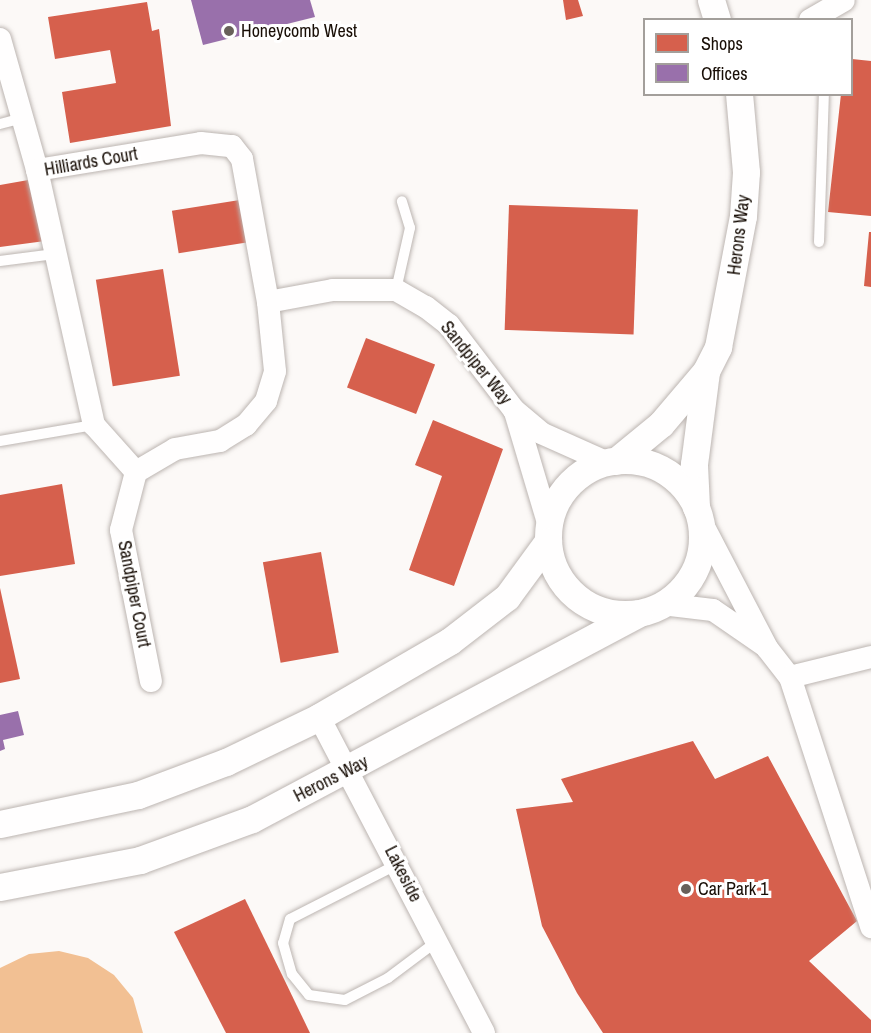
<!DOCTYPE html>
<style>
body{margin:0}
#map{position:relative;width:871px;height:1033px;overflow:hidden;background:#fcf9f7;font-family:"Archivo Narrow",sans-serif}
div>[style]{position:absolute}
.water>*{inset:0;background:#f2c093}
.shops>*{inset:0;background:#d6604d;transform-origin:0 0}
.offices>*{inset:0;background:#9970ab}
.roads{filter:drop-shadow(0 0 2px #bcb5b1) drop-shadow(0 0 2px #bcb5b1)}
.service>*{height:10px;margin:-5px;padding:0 5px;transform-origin:5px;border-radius:5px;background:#fffefe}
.minor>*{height:22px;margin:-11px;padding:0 11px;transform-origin:11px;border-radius:11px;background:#fffefe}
.tertiary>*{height:27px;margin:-13.5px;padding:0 13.5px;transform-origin:13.5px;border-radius:13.5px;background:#fffefe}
.tertiary>.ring{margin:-13.5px;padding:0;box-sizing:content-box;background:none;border:27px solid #fffefe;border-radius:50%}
.dots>*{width:16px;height:16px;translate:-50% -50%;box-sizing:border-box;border:3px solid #fff;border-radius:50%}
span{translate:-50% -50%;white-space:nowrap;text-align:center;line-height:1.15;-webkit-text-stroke:6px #fff;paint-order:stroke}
.poi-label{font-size:18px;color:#180e06}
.left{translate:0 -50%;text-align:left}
.street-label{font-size:18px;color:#180e06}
.legend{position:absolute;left:643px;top:18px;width:210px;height:78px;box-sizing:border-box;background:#fff;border:2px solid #a39f9b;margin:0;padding:8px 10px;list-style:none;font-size:18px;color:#180e06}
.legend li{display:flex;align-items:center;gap:12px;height:30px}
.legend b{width:30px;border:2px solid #a39f9b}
</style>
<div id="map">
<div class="water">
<div style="clip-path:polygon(59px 951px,88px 958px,114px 975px,133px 998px,143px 1033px,0 1033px,0 968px,29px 954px)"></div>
</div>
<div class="shops">
<div style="clip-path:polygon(563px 0,578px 0,583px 16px,566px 20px)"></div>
<div style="clip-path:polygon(147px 2px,152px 31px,159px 29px,171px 126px,70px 143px,62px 92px,116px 83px,110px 50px,55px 59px,48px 17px)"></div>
<div style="clip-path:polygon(852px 59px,871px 61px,871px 216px,828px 212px,841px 94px,852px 94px)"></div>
<div style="clip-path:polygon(34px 179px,45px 241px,0 247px,0 185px)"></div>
<div style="left:246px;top:199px;width:43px;height:75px;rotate:81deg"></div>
<div style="left:509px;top:205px;width:129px;height:125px;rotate:2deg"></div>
<div style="clip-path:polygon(869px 232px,871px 232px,871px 287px,864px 286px)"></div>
<div style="left:163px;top:269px;width:108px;height:68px;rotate:81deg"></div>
<div style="left:366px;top:338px;width:74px;height:53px;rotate:21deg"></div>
<div style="clip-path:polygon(433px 420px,503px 449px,454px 586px,409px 570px,442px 476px,415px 465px)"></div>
<div style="clip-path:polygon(62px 484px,75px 564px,0 576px,0 495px)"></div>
<div style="left:321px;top:552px;width:102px;height:59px;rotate:80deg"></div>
<div style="clip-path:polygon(0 588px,20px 679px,0 683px)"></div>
<div style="clip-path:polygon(693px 741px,715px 779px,768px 756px,857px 921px,809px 961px,871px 1020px,871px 1033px,603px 1033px,577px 993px,542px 926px,516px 809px,573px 802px,561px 779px)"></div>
<div style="clip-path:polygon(245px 899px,284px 979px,310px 1033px,226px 1033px,174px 932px)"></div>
</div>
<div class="offices">
<div style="clip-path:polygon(191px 0,310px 0,315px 17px,203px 45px)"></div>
<div style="clip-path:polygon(18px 711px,24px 735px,3px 740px,5px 749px,0 751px,0 715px)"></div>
</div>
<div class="roads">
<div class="service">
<div style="left:0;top:124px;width:23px;rotate:-15deg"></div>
<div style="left:819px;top:242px;width:148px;rotate:-88.1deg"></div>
<div style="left:0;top:261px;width:55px;rotate:-7.3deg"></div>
<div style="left:396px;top:290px;width:64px;rotate:-77.3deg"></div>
<div style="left:410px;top:228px;width:28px;rotate:-107deg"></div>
<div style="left:0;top:441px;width:95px;rotate:-9.7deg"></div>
<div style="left:398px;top:864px;width:121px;rotate:153deg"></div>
<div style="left:290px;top:919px;width:25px;rotate:106deg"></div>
<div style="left:283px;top:943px;width:32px;rotate:74deg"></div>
<div style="left:292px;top:974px;width:27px;rotate:51deg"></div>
<div style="left:309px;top:995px;width:36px;rotate:8deg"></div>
<div style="left:345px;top:1000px;width:48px;rotate:-27.1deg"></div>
<div style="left:388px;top:978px;width:60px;rotate:-36.9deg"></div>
</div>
<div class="minor">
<div style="left:810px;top:20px;width:39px;rotate:-30deg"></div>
<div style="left:0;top:39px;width:136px;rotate:74.2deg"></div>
<div style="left:515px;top:412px;width:119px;rotate:73.4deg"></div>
<div style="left:136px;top:472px;width:63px;rotate:-131.8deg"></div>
<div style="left:94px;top:425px;width:261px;rotate:-102.6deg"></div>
<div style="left:37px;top:170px;width:166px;rotate:-9.3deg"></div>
<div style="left:201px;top:143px;width:31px;rotate:6deg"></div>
<div style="left:232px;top:146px;width:16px;rotate:52deg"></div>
<div style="left:242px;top:159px;width:145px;rotate:79.7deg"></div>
<div style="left:136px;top:472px;width:45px;rotate:-30.5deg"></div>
<div style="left:175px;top:449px;width:46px;rotate:-10.1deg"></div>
<div style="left:220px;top:441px;width:31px;rotate:-32deg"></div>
<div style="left:246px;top:425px;width:31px;rotate:-50deg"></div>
<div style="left:266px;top:401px;width:31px;rotate:-73deg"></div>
<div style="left:275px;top:371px;width:69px;rotate:-95.8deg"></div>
<div style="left:268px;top:302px;width:66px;rotate:-10.5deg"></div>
<div style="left:333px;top:290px;width:63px"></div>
<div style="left:396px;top:290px;width:34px;rotate:30deg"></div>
<div style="left:426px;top:307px;width:29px;rotate:38deg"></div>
<div style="left:449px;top:325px;width:107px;rotate:52.6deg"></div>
<div style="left:514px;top:410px;width:35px;rotate:40deg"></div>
<div style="left:541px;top:433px;width:73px;rotate:24.1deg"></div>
<div style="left:136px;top:472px;width:60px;rotate:104.5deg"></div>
<div style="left:121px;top:530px;width:154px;rotate:78.8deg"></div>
<div style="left:702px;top:523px;width:141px;rotate:62.5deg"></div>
<div style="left:767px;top:648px;width:37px;rotate:52deg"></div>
<div style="left:790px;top:677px;width:263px;rotate:72deg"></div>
<div style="left:662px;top:604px;width:51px;rotate:6.7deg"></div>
<div style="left:713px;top:610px;width:62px;rotate:34.5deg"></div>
<div style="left:790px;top:677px;width:83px;rotate:-13.9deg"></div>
<div style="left:319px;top:717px;width:356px;rotate:62.4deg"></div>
</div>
<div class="tertiary">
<div style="left:711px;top:0;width:21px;rotate:73deg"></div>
<div class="ring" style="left:548px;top:460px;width:127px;height:127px"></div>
<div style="left:616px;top:461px;width:58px;rotate:-39.4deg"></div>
<div style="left:661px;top:424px;width:70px;rotate:-49.7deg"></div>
<div style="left:706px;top:371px;width:27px;rotate:-63deg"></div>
<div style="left:718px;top:347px;width:133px;rotate:-79.2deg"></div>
<div style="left:743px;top:216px;width:44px;rotate:-86.1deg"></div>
<div style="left:746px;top:172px;width:78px;rotate:-95.1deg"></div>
<div style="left:696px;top:507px;width:43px;rotate:-92.7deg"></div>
<div style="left:694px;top:464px;width:93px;rotate:-82.6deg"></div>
<div style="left:0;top:824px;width:141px;rotate:-11.9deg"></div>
<div style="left:138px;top:795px;width:94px;rotate:-20.6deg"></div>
<div style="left:226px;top:762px;width:103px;rotate:-25.8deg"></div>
<div style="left:319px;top:717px;width:151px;rotate:-30.1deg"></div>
<div style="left:450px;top:641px;width:72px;rotate:-37.7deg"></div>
<div style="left:507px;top:597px;width:69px;rotate:-53.8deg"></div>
<div style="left:0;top:887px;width:143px;rotate:-10.9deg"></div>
<div style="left:140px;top:860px;width:119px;rotate:-20.1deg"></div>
<div style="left:252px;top:819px;width:438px;rotate:-28deg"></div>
</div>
</div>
<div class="dots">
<div style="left:229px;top:31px;background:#68605a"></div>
<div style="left:686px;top:889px;background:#68605a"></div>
</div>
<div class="poi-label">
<span class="left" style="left:241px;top:31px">Honeycomb West</span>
<span class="left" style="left:698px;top:889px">Car Park 1</span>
</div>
<div class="street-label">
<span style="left:91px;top:162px;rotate:-10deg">Hilliards Court</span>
<span style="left:739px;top:235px;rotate:-83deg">Herons Way</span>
<span style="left:476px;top:363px;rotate:51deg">Sandpiper Way</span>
<span style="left:134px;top:594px;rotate:79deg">Sandpiper Court</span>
<span style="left:331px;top:779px;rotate:-27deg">Herons Way</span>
<span style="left:403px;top:874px;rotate:63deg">Lakeside</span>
</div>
<ul class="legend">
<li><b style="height:16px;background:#d6604d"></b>Shops</li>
<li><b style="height:16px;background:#9970ab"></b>Offices</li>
</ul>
</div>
